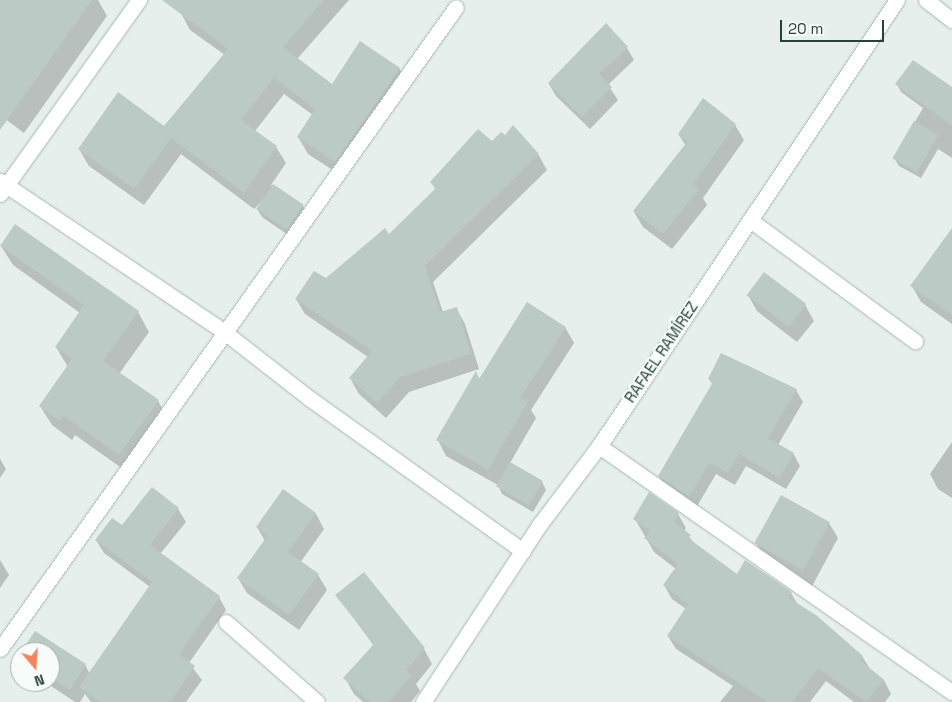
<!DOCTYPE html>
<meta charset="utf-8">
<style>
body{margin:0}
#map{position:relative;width:952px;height:702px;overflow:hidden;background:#e6efeb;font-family:"Space Grotesk",sans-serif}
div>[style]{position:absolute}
.shadow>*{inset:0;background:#0003}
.building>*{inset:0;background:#bbcac4;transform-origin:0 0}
.roads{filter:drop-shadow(0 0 1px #a8b8b2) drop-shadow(0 0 1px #a8b8b2)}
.street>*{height:15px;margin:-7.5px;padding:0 7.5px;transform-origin:7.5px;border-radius:7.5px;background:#fff}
span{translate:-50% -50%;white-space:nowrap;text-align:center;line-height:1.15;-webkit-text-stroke:4.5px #f7fbf9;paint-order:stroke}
.street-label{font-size:15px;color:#24423a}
.north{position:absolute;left:10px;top:642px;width:50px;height:50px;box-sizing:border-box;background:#f7fbf9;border:1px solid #a3b1ad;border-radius:50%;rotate:162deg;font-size:14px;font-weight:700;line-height:20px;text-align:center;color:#24423a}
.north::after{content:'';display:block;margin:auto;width:18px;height:22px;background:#f4845f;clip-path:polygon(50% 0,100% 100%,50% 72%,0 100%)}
.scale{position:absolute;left:780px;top:20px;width:104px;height:22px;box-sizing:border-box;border:2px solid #24423a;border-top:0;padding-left:6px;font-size:15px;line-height:18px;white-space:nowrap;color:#24423a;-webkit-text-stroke:4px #f7fbf9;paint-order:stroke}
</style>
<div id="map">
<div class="shadow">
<div style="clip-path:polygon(11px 0,98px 0,107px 16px,24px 133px,0 115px,0 11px)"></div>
<div style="clip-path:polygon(190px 0,349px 0,297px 59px,332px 86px,399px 68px,409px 85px,345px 178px,308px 154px,298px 137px,313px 115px,284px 94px,255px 131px,276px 147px,286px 163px,271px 185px,303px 206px,307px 214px,291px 237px,262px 217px,257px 209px,264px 199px,254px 209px,181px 154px,144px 205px,89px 166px,79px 149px,164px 127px,225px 55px,190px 30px,181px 13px)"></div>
<div style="clip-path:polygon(627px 48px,634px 60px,608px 85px,618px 100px,590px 129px,556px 96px,549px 84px)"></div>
<div style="clip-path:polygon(897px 84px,952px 88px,952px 158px,938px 149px,921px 178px,899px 166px,894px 158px,923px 108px,901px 92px)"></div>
<div style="clip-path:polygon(735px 125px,744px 140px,703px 198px,707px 205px,672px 249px,643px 227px,634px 212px,686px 146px,679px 135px)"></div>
<div style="clip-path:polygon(492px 142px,538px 154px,547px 170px,433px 282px,443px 312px,456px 308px,465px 324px,479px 369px,409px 392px,386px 418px,359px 394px,350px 378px,368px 357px,305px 314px,296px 299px,389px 236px,436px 190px,431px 182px)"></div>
<div style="clip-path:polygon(1px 246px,138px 312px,149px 332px,119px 374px,158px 401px,169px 420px,130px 474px,75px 435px,72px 440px,52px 425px,40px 406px,68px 367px,56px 347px,80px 313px,13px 265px)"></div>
<div style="clip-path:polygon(952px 249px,952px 324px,921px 302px,912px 286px)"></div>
<div style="clip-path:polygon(748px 295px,805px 305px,814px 321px,797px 342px,757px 311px)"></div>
<div style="clip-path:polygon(565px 327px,574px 343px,531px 410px,536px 418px,510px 463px,542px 482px,546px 490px,533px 512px,502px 494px,498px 485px,446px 456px,438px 440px,476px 374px,480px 379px)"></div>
<div style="clip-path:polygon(709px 379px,796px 390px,803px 402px,778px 445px,793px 453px,800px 466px,786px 489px,746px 466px,735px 485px,716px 474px,696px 508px,666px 488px,659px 476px,713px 385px)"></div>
<div style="clip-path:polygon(952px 442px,952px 498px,938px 489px,930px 474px)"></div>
<div style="clip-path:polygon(0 459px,6px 469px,0 478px)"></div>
<div style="clip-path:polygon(283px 491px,316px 514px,324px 529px,300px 563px,318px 575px,327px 590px,299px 630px,247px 593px,238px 578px,265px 541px,257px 527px)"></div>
<div style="clip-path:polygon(649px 494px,678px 514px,686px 528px,684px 531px,695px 544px,738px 576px,791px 593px,799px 607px,862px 656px,870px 669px,884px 680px,891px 694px,885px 702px,854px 702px,826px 681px,810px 702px,720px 702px,733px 686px,676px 649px,668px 636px,686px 609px,672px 599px,664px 585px,676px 569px,654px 552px,635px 519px)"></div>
<div style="clip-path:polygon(178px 509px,186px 522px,160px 554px,219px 597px,226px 610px,189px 663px,202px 680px,186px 702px,91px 702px,85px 694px,80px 702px,75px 702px,45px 682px,50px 682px,50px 652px,23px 652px,35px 632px,85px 665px,90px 674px,150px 587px,104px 553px,96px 540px,122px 526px)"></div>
<div style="clip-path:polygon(829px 523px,838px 538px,810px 590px,765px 558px,756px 543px)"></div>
<div style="clip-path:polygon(0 560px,9px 575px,0 588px)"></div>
<div style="clip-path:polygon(337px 595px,424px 649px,432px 664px,416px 684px,420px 691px,411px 702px,363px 702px,354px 694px,345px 678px,374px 646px)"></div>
</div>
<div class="building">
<div style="clip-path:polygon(0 0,92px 0,0 130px)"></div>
<div style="clip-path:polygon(162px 0,324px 0,283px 47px,332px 84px,360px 41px,400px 68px,335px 162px,297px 137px,315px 109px,274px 78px,241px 120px,277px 146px,244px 193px,171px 138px,134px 189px,78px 149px,118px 92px,164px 126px,228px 49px)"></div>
<div style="clip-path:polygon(606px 23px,628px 47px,599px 74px,612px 87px,582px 117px,548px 83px)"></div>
<div style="clip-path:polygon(913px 60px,952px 87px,952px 126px,895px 84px)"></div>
<div style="clip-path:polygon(703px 98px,736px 124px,693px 184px,699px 189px,663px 234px,633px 211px,687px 142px,678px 134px)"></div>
<div style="left:914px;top:121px;width:28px;height:43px;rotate:30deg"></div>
<div style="clip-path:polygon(513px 125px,539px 154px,425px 266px,440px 312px,457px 307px,471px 354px,400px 377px,377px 403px,349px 378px,372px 351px,295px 299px,314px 271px,326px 278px,385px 228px,389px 234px,436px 188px,430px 182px,478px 129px,492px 141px,501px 132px,505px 135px)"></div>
<div style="left:273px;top:184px;width:37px;height:30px;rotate:34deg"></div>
<div style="clip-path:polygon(15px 224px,139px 311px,103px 361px,159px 400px,119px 455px,64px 416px,60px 421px,39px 406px,72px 359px,55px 347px,84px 305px,0 246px)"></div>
<div style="clip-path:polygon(952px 228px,952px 315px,910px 286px)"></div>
<div style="left:764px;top:272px;width:53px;height:29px;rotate:37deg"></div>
<div style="clip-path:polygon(527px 302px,566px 327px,520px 398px,528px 402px,488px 470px,436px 440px,476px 371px,479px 379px)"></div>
<div style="clip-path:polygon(721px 353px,797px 389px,768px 438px,794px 453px,779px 478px,739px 454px,728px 473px,709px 463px,689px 497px,658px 476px,713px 382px,708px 379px)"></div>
<div style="left:510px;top:462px;width:38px;height:28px;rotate:30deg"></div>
<div style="clip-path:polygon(152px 487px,179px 508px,150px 545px,220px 596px,179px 654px,195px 666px,170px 702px,100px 702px,79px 687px,152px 582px,95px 540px,112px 518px,122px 525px)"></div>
<div style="clip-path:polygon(283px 489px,316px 513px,288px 552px,319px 574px,289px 615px,237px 578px,268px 535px,256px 527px)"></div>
<div style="clip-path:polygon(649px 492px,679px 513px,674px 522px,691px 535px,688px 538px,737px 574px,745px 560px,792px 592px,789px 598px,816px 615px,863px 656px,860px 660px,884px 680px,866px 702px,818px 668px,792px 702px,768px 702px,667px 636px,688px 604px,663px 585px,678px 564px,644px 538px,650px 531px,633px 519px)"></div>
<div style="left:781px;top:495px;width:56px;height:55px;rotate:29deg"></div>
<div style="clip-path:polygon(364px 572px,425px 648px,406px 670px,412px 675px,389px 702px,370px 702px,343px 678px,374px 644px,335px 595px)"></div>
<div style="clip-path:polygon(35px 631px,86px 664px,70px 690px,50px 677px,50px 652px,21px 652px)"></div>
</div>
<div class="roads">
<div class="street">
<div style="left:926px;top:0;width:33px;rotate:38deg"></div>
<div style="left:0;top:181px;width:269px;rotate:33.9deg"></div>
<div style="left:223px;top:331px;width:109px;rotate:37.9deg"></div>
<div style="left:309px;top:398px;width:263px;rotate:35.6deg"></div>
<div style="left:0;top:194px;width:239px;rotate:-54.4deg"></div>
<div style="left:750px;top:220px;width:205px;rotate:36.3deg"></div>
<div style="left:599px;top:446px;width:430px;rotate:34.9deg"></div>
<div style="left:226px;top:622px;width:121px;rotate:41.3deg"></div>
<div style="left:0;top:649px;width:787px;rotate:-54.61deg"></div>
<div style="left:423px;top:702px;width:213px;rotate:-56.7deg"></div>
<div style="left:540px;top:524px;width:98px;rotate:-52.9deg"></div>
<div style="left:599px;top:446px;width:536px;rotate:-56.25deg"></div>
</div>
</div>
<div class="street-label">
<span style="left:661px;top:352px;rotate:-56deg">RAFAEL RAMÍREZ</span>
</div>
<div class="north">N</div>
<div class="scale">20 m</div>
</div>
